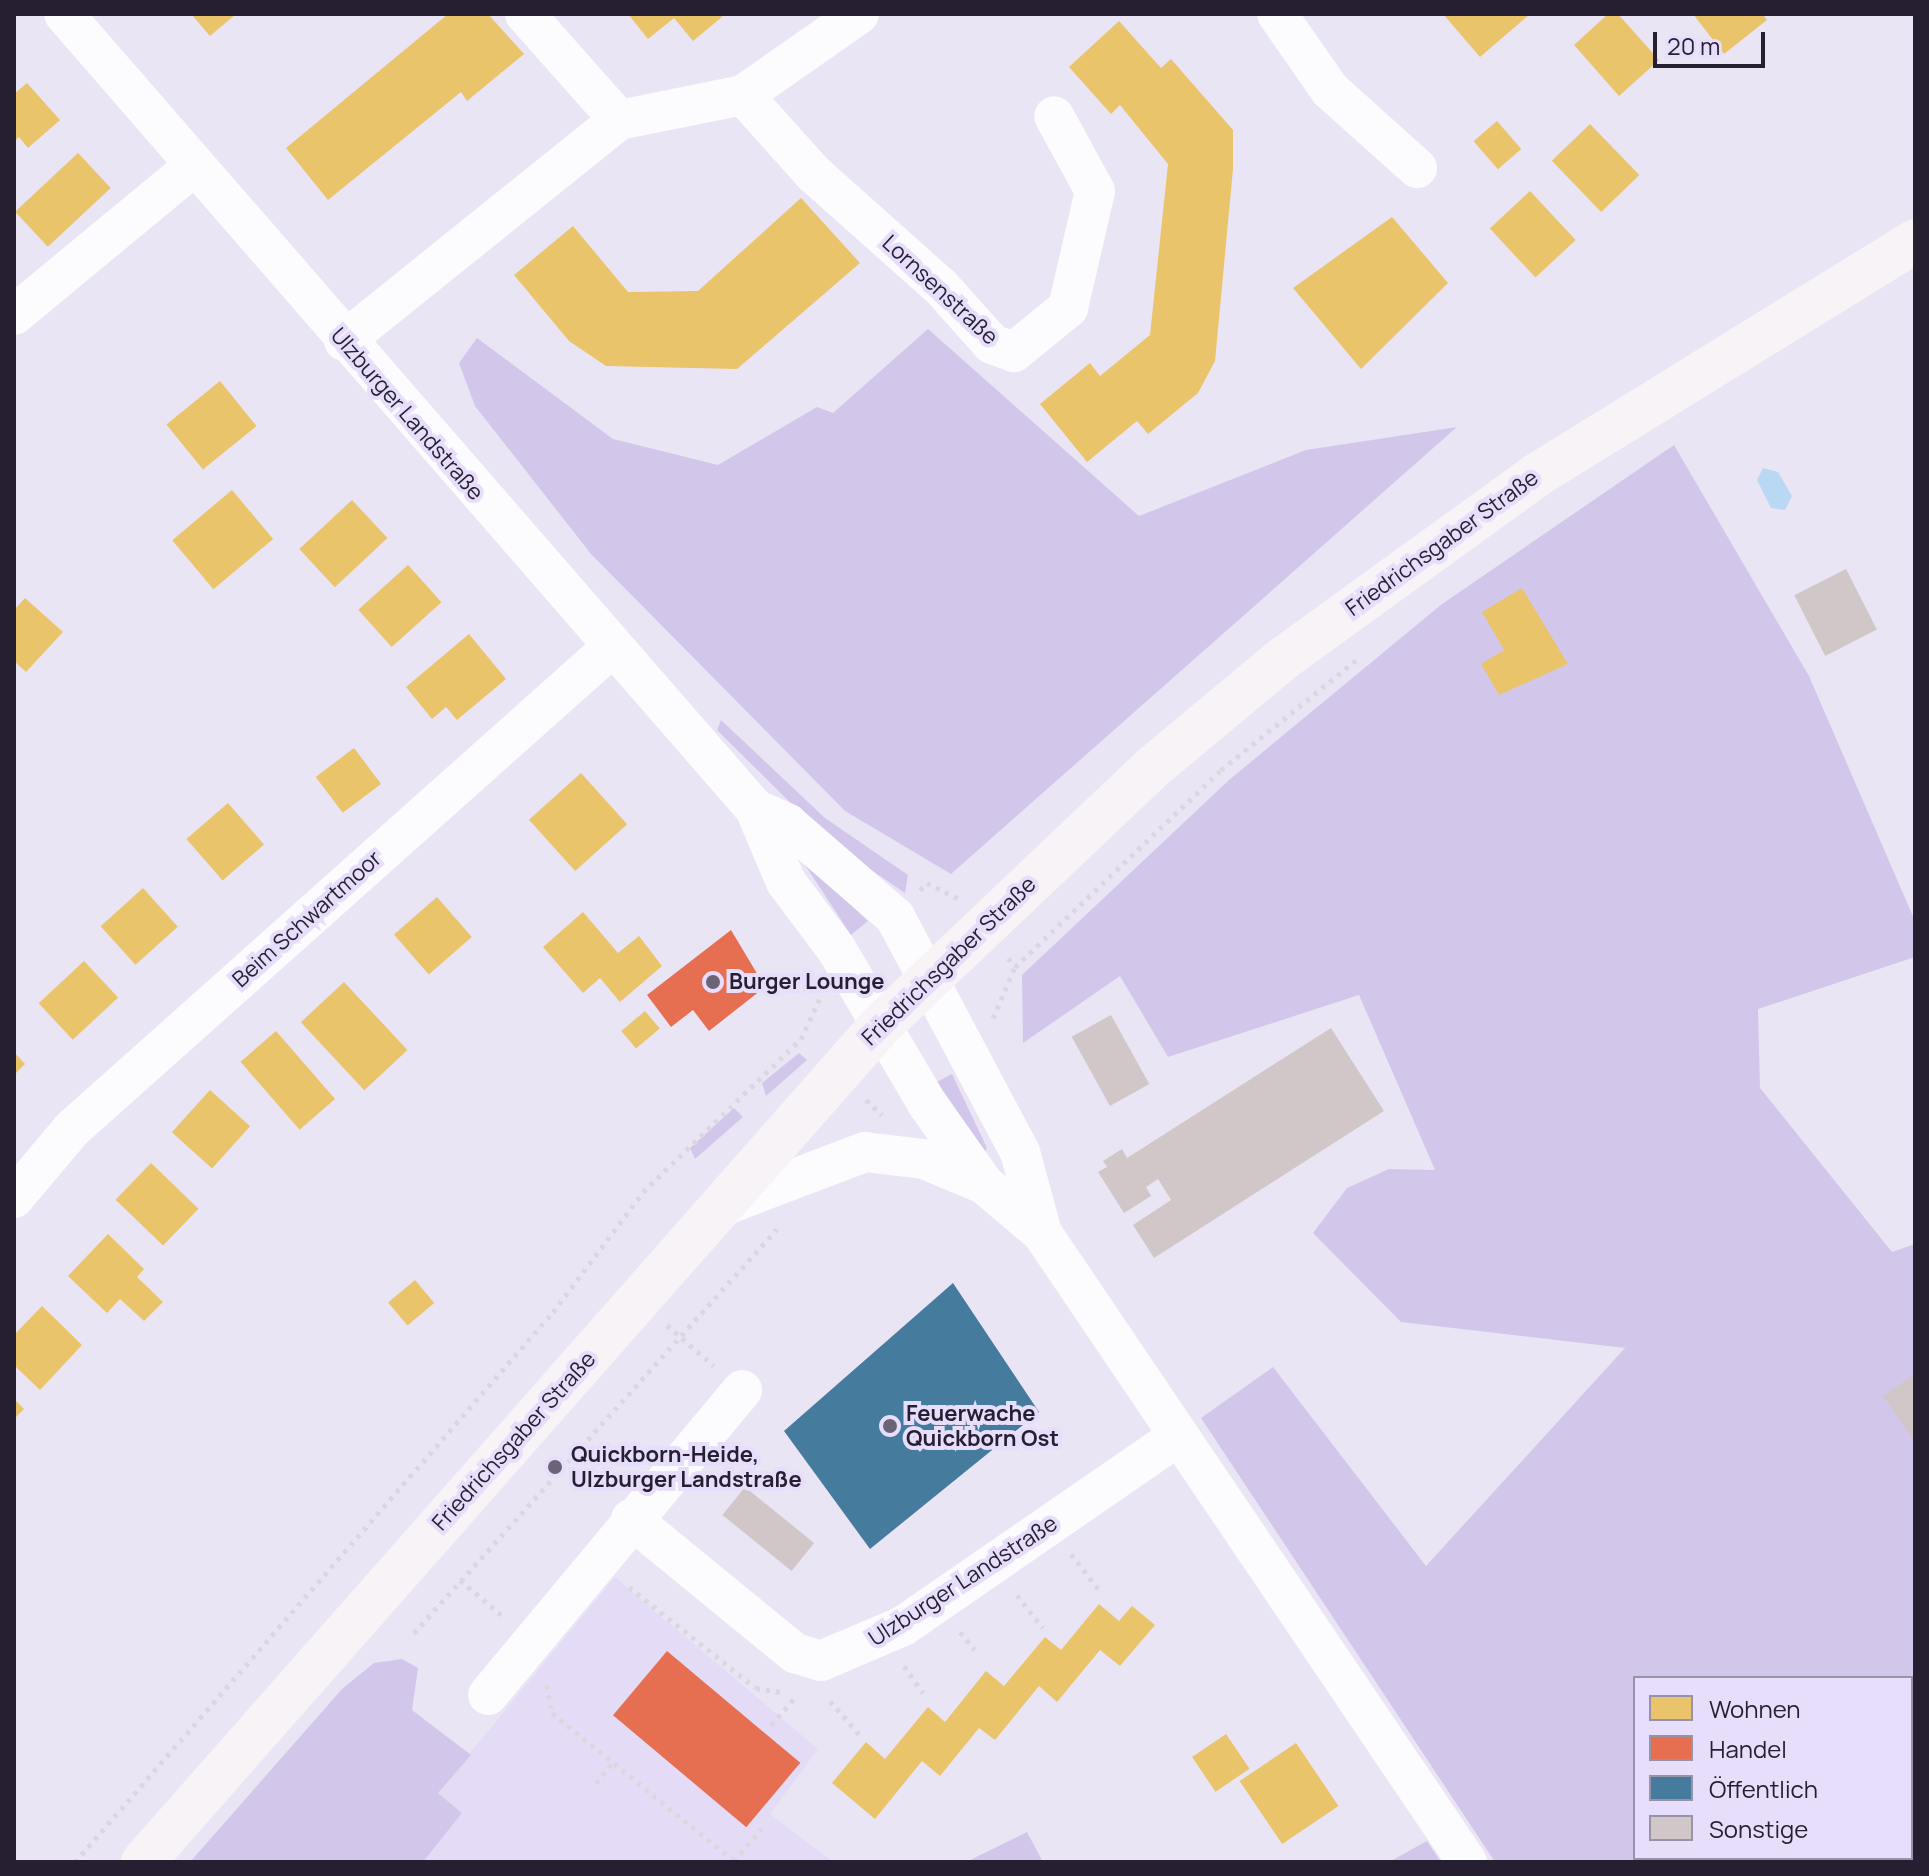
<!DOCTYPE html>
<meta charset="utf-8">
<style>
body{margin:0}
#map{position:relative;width:1929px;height:1876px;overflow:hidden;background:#eae5f5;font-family:Manrope,sans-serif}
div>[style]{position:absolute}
.built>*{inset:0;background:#e4dcf6}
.green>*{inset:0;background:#d2c7eb}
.water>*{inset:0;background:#b8d8f3}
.homes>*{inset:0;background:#e9c46a;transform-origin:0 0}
.shops>*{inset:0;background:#e76f51;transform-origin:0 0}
.public>*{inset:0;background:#457b9d}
.building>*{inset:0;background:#d2c7c8;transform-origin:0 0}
.path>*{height:5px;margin-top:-2.5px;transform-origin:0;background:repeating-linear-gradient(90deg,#dad8de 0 4px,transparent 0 10px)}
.minor>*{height:40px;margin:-20px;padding:0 20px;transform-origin:20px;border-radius:20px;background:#fcfbfe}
.major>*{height:44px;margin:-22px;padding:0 22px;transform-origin:22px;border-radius:22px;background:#f8f3f7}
.dots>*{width:22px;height:22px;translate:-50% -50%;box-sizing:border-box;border:4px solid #e7defc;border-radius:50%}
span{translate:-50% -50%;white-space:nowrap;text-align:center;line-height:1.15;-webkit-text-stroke:8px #e7defc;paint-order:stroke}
.street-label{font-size:22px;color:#251f31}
.poi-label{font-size:22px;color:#251f31;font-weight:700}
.left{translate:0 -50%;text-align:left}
.frame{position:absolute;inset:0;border:16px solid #251f31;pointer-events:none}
.legend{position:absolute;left:1633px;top:1676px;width:280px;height:184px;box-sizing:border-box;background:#e7defc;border:2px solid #9992ab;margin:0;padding:10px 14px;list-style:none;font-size:24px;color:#251f31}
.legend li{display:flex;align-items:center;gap:16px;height:40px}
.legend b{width:40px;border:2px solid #9992ab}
.scale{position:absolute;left:1653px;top:32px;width:112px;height:36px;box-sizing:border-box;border:4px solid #251f31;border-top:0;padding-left:10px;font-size:24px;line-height:28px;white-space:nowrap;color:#251f31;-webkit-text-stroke:6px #e7defc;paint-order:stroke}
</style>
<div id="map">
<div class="built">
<div style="clip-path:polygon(615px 1577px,818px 1749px,770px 1814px,833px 1862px,423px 1862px,462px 1813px,437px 1793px)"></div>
</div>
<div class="green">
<div style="clip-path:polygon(928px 329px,1139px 516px,1306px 450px,1457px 427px,951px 874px,845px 811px,591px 554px,475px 406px,459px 363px,477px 338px,613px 439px,718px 465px,817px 407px,833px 413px)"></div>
<div style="clip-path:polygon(evenodd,1674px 445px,1809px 676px,1915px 921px,1915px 957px,1758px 1009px,1760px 1088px,1892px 1252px,1915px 1244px,1915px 1862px,1495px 1862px,1201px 1418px,1273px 1367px,1426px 1566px,1625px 1348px,1401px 1322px,1313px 1233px,1347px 1188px,1389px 1169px,1435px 1170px,1359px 995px,1168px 1057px,1120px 976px,1023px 1043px,1022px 975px,1229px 780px,1442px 604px,1674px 445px,1635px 1678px,1911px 1678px,1911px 1858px,1635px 1858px,1635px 1678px)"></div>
<div style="clip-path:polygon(721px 720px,825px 818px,908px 875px,905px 893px,830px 842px,717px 730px)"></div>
<div style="clip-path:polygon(805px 865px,812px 867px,868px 921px,851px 935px)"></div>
<div style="clip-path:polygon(799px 1053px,807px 1060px,766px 1096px,762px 1083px)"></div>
<div style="clip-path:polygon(952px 1074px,987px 1148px,985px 1151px,937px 1082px)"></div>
<div style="clip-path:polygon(734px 1108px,743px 1117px,695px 1159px,690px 1148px)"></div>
<div style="clip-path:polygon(402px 1659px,418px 1668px,412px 1710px,471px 1755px,438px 1793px,462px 1813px,423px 1862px,190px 1862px,342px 1689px,374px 1663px)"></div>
<div style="clip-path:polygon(1027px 1832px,1043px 1862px,966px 1862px)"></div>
<div style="clip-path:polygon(1427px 1841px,1441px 1862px,1389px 1862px)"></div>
</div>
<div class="water">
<div style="clip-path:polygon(1763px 468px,1778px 472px,1792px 496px,1785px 510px,1771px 508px,1757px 480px)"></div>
</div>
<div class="homes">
<div style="clip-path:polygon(191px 14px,236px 14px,210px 36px)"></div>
<div style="clip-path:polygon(448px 14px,488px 14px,524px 54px,467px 101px,461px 92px,328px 200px,286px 148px)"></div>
<div style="clip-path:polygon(628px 14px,720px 14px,722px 17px,693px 41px,674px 18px,648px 39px)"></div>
<div style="clip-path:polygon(1443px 14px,1530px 14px,1480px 57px)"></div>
<div style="clip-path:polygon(1608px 14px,1618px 14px,1659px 60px,1619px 96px,1574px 45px)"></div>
<div style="clip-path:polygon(1693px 14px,1763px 14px,1767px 20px,1724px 54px)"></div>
<div style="clip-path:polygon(1119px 21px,1161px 68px,1171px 59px,1233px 130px,1233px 169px,1215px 361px,1198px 393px,1148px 434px,1137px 421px,1087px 462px,1040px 404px,1090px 363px,1100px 376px,1150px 335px,1168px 164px,1120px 105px,1111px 114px,1069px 67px)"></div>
<div style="clip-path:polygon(27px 83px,60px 120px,28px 148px,19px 137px,14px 142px,14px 94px)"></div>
<div style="left:1497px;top:121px;width:37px;height:31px;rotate:49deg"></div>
<div style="left:1590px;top:124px;width:71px;height:53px;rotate:46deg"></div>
<div style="left:78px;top:153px;width:48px;height:86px;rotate:47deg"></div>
<div style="left:1530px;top:191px;width:67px;height:55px;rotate:47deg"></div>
<div style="clip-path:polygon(801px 198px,860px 263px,737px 369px,606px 366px,569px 341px,514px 275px,573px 226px,628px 292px,698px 291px)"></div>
<div style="clip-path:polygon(1392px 217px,1448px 283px,1361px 369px,1293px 288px)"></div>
<div style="left:220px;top:381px;width:58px;height:69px;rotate:51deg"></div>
<div style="left:232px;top:490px;width:64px;height:78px;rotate:50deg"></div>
<div style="left:352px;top:500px;width:52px;height:72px;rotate:47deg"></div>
<div style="left:408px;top:565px;width:50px;height:67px;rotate:48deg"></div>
<div style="clip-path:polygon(1522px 588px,1568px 664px,1499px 695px,1481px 664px,1504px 650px,1482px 612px)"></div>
<div style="clip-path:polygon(25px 598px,63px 632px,26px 672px,14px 661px,14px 610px)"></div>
<div style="clip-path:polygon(469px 634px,506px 679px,457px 720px,446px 707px,432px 719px,406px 687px)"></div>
<div style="left:354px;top:748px;width:45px;height:48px;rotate:53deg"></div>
<div style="left:581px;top:773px;width:69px;height:70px;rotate:48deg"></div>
<div style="left:228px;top:803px;width:55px;height:55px;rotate:49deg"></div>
<div style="left:143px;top:888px;width:52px;height:57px;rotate:48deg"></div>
<div style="left:437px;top:897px;width:53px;height:57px;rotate:49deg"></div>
<div style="clip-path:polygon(583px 912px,618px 953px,639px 936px,662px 966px,620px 1002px,600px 978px,583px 993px,543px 947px)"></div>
<div style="left:84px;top:961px;width:50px;height:62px;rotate:47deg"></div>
<div style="left:344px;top:982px;width:93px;height:59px;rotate:47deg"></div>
<div style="left:645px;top:1011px;width:23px;height:31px;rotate:50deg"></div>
<div style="left:276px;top:1031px;width:90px;height:47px;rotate:49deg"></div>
<div style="clip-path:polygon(14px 1052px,25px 1064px,14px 1075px)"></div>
<div style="left:210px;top:1090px;width:54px;height:57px;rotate:42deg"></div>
<div style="left:151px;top:1163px;width:66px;height:51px;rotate:44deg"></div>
<div style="clip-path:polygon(108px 1234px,144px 1269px,137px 1277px,163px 1302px,144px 1321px,120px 1299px,107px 1313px,68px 1276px)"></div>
<div style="left:415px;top:1280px;width:30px;height:35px;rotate:50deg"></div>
<div style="clip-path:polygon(42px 1306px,82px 1345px,40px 1390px,14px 1365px,14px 1335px)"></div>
<div style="clip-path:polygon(14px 1399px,24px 1409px,14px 1419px)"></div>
<div style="clip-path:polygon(1099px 1604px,1119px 1621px,1132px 1606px,1155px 1625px,1120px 1666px,1100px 1650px,1057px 1702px,1039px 1686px,995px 1740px,979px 1728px,940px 1776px,922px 1761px,875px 1819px,832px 1783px,866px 1742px,885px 1759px,928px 1707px,945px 1722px,986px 1671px,1004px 1686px,1045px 1637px,1061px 1650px)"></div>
<div style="left:1226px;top:1734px;width:42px;height:41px;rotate:56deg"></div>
<div style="left:1296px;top:1743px;width:76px;height:68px;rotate:56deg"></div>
</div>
<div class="shops">
<div style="clip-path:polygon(731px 930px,765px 987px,709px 1031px,693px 1010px,671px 1027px,647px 995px)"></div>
<div style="left:667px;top:1651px;width:174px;height:84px;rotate:40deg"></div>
</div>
<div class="public">
<div style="clip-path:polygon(953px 1283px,1039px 1412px,870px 1549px,784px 1431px)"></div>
</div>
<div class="building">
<div style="left:1846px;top:569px;width:68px;height:58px;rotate:63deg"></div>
<div style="left:1111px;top:1015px;width:79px;height:45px;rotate:61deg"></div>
<div style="clip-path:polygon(1331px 1028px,1384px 1111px,1154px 1258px,1133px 1225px,1171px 1200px,1158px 1179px,1146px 1187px,1151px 1196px,1124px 1213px,1098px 1172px,1107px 1167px,1103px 1161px,1122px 1149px,1127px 1158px)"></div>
<div style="clip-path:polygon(1915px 1374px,1915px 1442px,1883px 1396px)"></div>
<div style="left:745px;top:1487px;width:89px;height:36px;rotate:39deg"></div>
</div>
<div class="path">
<div style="left:920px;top:890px;width:10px;rotate:-45deg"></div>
<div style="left:927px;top:883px;width:34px;rotate:26deg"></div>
<div style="left:1008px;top:958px;width:11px;rotate:52deg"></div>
<div style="left:1015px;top:967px;width:285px;rotate:-43.7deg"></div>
<div style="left:1221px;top:770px;width:178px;rotate:-39.1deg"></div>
<div style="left:993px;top:1018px;width:56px;rotate:-66.7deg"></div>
<div style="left:866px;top:1100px;width:22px;rotate:43deg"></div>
<div style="left:667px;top:1325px;width:62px;rotate:41.1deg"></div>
<div style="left:1071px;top:1554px;width:46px;rotate:52.1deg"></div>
<div style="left:460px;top:1580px;width:59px;rotate:40.2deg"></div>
<div style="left:629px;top:1587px;width:162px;rotate:38.5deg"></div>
<div style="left:756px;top:1688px;width:25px;rotate:9deg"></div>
<div style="left:1017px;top:1595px;width:42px;rotate:51.8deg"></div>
<div style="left:960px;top:1632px;width:23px;rotate:50deg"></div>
<div style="left:414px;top:1633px;width:543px;rotate:-48.06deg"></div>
<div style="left:904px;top:1666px;width:33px;rotate:55deg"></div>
<div style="left:547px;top:1685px;width:28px;rotate:80deg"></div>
<div style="left:552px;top:1713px;width:235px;rotate:39.1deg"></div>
<div style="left:734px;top:1861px;width:43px;rotate:-49.7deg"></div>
<div style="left:830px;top:1701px;width:45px;rotate:48.6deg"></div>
<div style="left:771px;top:1725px;width:40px;rotate:-49deg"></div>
<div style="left:596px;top:1783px;width:27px;rotate:-51deg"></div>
<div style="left:75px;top:1862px;width:729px;rotate:-49.01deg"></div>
<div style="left:553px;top:1312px;width:150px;rotate:-53.1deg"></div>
<div style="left:643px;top:1192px;width:220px;rotate:-44.1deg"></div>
<div style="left:801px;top:1039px;width:45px;rotate:-65.1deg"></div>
</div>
<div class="minor">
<div style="left:64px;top:14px;width:1053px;rotate:49deg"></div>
<div style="left:755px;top:809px;width:79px;rotate:67deg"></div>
<div style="left:786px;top:882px;width:85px;rotate:53.1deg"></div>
<div style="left:837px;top:950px;width:180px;rotate:59.6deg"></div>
<div style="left:928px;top:1105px;width:97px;rotate:54.7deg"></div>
<div style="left:984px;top:1184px;width:76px;rotate:40.2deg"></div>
<div style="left:1042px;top:1233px;width:759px;rotate:55.95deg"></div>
<div style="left:525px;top:14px;width:142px;rotate:48.4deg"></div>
<div style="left:1277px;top:14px;width:93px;rotate:55.1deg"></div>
<div style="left:1330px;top:90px;width:117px;rotate:41.9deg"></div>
<div style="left:743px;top:95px;width:106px;rotate:48.1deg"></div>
<div style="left:814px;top:174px;width:170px;rotate:41.7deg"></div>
<div style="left:941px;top:287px;width:76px;rotate:48.2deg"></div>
<div style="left:992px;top:344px;width:23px;rotate:20deg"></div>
<div style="left:1014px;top:352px;width:70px;rotate:-39.2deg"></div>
<div style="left:1068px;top:308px;width:120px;rotate:-77deg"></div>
<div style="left:1095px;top:191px;width:85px;rotate:-118.7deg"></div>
<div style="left:14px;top:315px;width:232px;rotate:-39.6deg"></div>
<div style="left:344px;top:341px;width:353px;rotate:-38.8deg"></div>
<div style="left:619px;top:120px;width:126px;rotate:-11.4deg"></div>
<div style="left:743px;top:95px;width:141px;rotate:-34.9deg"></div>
<div style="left:755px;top:809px;width:36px;rotate:24deg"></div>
<div style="left:788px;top:824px;width:142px;rotate:41deg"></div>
<div style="left:895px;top:917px;width:266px;rotate:62deg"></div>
<div style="left:1020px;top:1152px;width:84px;rotate:74.8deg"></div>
<div style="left:14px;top:1198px;width:90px;rotate:-50deg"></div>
<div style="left:72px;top:1129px;width:721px;rotate:-41.74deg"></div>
<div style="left:718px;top:1208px;width:157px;rotate:-20.9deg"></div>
<div style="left:865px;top:1152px;width:59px;rotate:6.8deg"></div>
<div style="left:924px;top:1159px;width:65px;rotate:22.6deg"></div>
<div style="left:631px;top:1519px;width:212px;rotate:39.3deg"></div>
<div style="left:795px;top:1653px;width:27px;rotate:17deg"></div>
<div style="left:821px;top:1661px;width:89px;rotate:-23.1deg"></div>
<div style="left:903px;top:1626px;width:334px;rotate:-34.6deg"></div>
<div style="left:488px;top:1695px;width:397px;rotate:-50.2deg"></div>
</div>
<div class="major">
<div style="left:143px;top:1862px;width:1114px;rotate:-48.6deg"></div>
<div style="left:880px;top:1026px;width:376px;rotate:-43.5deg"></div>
<div style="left:1153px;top:767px;width:170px;rotate:-39.8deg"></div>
<div style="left:1284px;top:658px;width:310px;rotate:-35.9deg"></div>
<div style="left:1535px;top:476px;width:447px;rotate:-31.7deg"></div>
</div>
<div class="dots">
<div style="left:713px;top:982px;background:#6a6476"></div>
<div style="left:890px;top:1426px;background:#6a6476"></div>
<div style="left:555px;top:1467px;background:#6a6476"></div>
</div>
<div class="street-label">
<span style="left:940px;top:290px;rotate:43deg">Lornsenstraße</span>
<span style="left:407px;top:414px;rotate:49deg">Ulzburger Landstraße</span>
<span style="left:1442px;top:543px;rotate:-36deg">Friedrichsgaber Straße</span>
<span style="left:307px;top:919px;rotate:-42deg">Beim Schwartmoor</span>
<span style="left:949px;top:961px;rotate:-44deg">Friedrichsgaber Straße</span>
<span style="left:514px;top:1441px;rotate:-48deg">Friedrichsgaber Straße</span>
<span style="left:963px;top:1581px;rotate:-33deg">Ulzburger Landstraße</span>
</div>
<div class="poi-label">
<span class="left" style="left:729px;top:982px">Burger Lounge</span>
<span class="left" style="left:906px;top:1426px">Feuerwache<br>Quickborn Ost</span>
<span class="left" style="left:571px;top:1467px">Quickborn-Heide,<br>Ulzburger Landstraße</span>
</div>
<div class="frame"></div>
<ul class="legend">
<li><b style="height:22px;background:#e9c46a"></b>Wohnen</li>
<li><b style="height:22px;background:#e76f51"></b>Handel</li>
<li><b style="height:22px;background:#457b9d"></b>Öffentlich</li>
<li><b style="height:22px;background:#d2c7c8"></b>Sonstige</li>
</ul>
<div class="scale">20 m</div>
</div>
